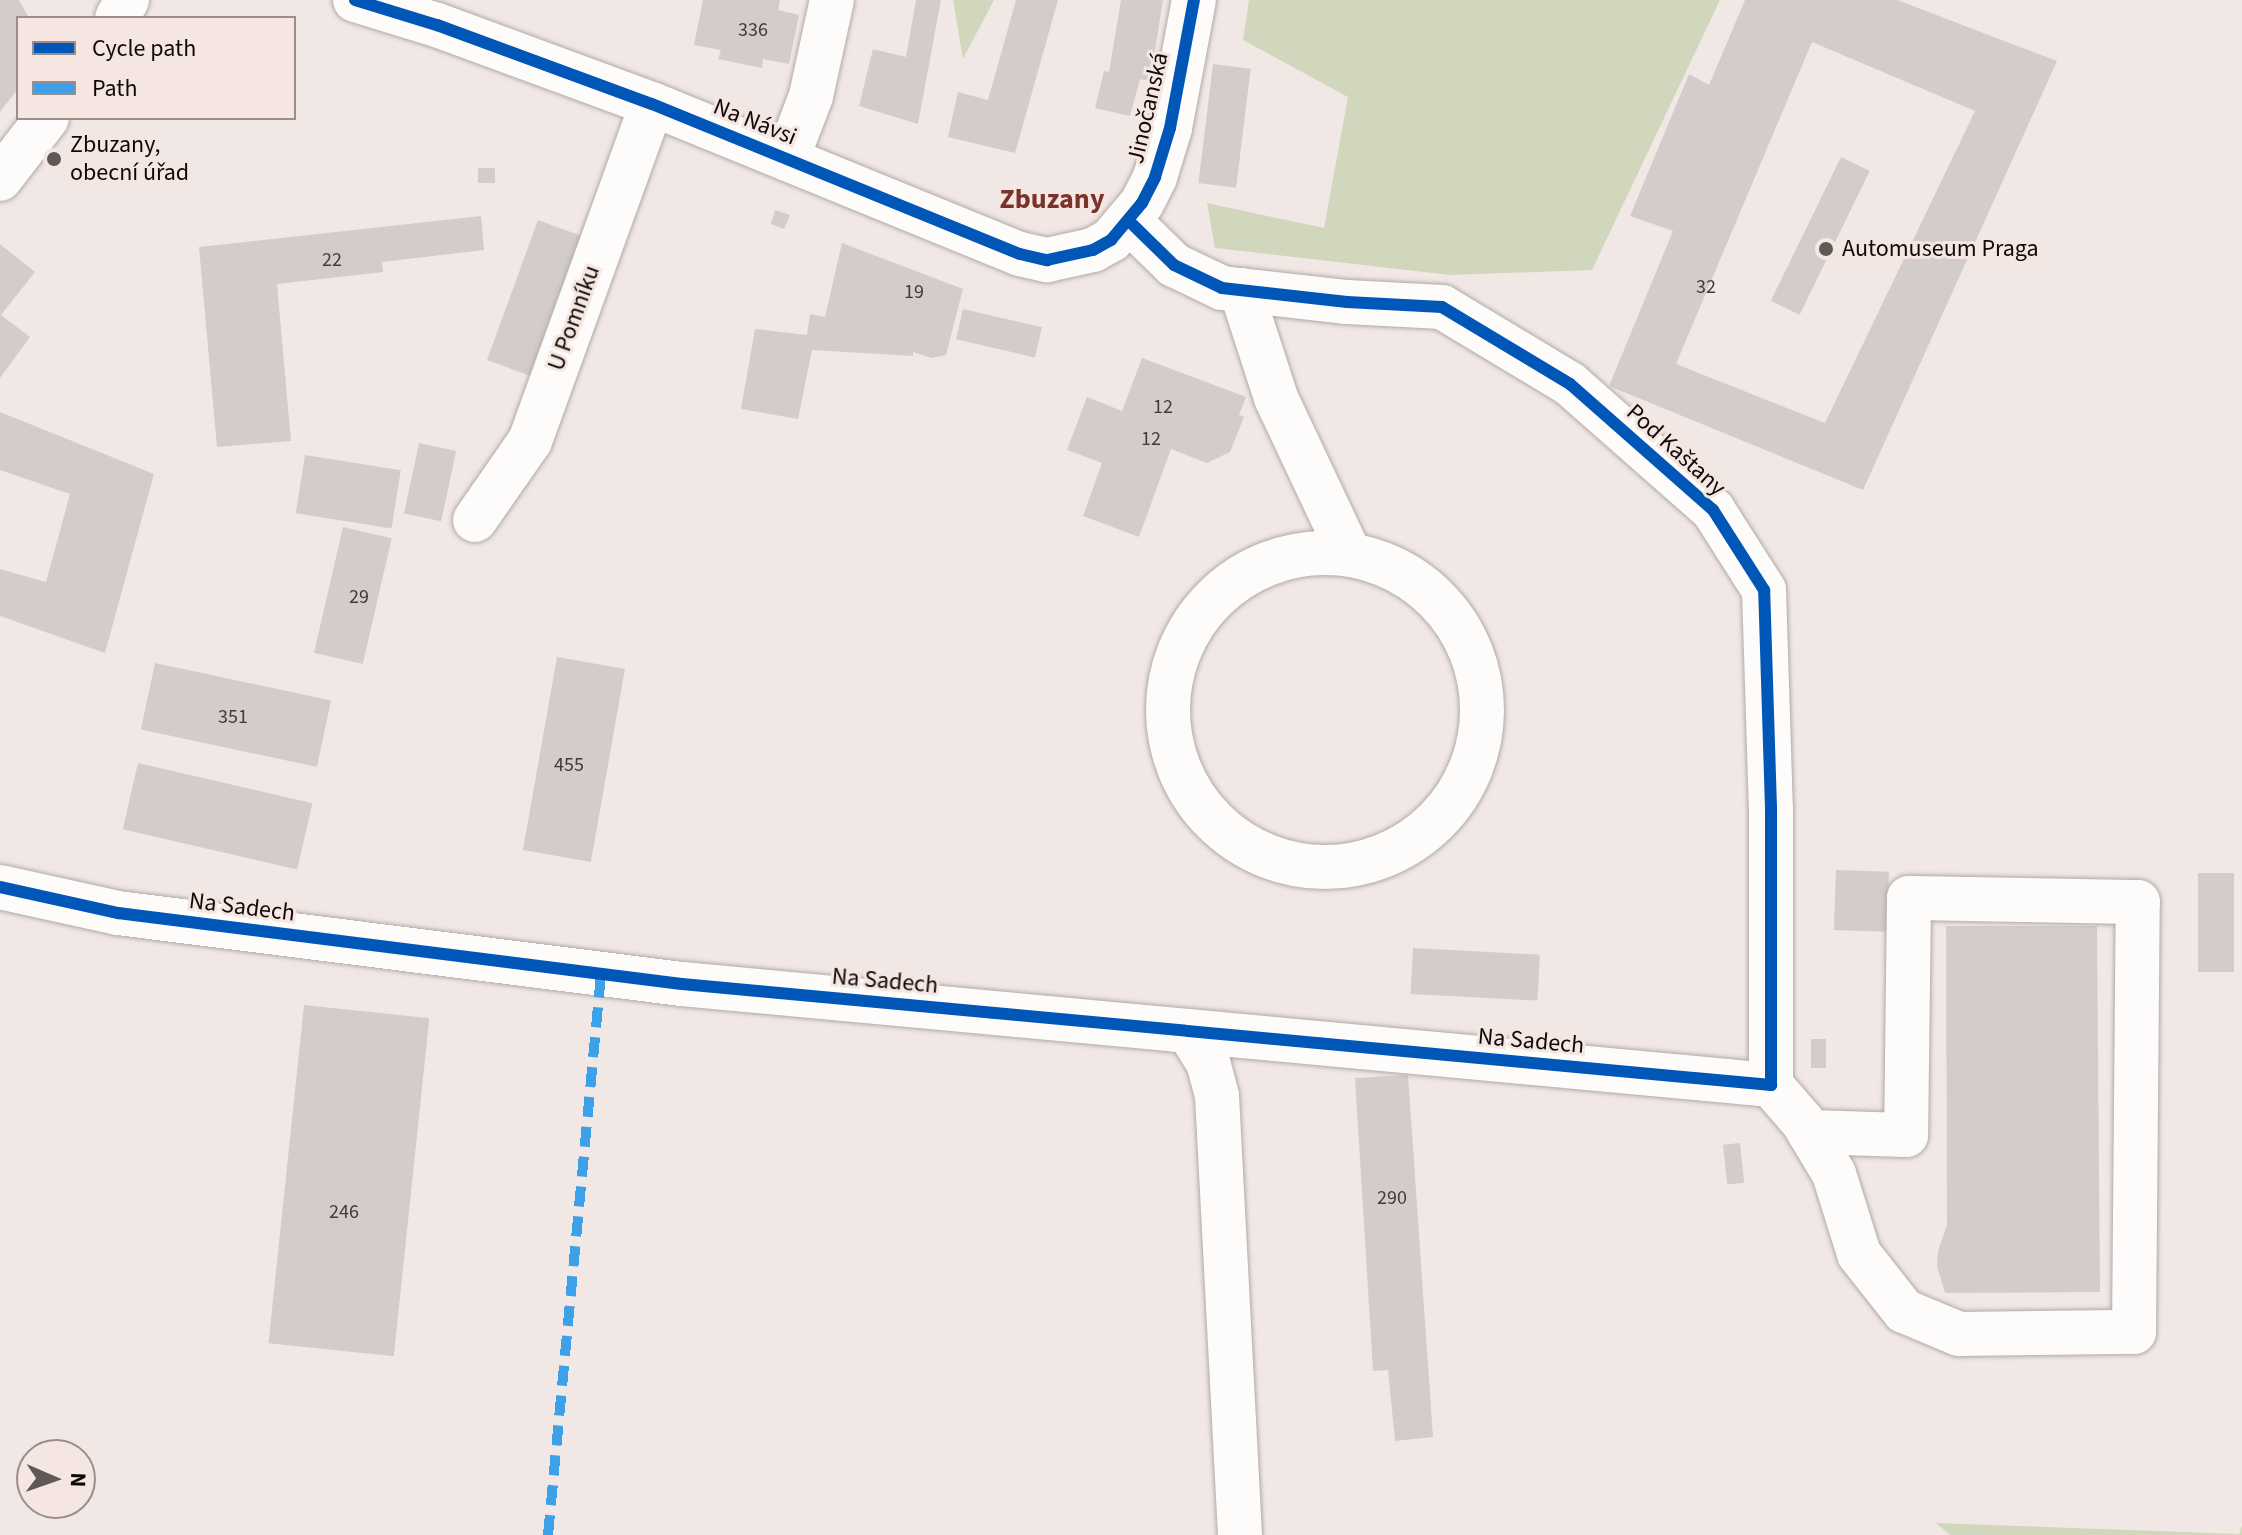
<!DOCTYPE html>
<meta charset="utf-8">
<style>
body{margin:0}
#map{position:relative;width:2242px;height:1535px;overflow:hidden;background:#f1e8e6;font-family:"Source Sans 3",sans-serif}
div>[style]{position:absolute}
.green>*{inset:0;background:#d0d7bd}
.building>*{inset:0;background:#d3ccca;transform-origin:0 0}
.roads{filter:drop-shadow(0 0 2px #b0aaa8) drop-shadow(0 0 2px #b0aaa8)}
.minor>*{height:44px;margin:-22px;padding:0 22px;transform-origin:22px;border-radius:22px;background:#fdfcfb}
.minor>.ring{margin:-22px;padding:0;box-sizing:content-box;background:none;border:44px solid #fdfcfb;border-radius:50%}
.quiet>*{height:10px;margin-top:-5px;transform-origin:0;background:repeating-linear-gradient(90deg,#3da1e9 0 20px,transparent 0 30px)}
.cycleway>*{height:12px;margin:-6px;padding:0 6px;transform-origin:6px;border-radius:6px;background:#0057b8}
.dots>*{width:22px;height:22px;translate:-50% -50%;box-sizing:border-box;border:4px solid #f5e6e1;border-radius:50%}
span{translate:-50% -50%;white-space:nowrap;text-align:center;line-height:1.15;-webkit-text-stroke:6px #f5e6e1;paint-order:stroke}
.number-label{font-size:20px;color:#403a39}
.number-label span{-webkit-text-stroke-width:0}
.street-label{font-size:24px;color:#0f0a09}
.poi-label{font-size:24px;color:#0f0a09}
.left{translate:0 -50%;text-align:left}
.quarter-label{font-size:28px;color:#79332a;font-weight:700}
.legend{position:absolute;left:16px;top:16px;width:280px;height:104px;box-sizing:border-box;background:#f5e6e1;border:2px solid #998e8b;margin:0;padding:10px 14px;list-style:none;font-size:24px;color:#0f0a09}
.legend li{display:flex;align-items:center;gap:16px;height:40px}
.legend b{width:40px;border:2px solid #998e8b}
.north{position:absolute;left:16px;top:1439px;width:80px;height:80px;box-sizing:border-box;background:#f5e6e1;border:2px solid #998e8b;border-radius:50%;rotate:92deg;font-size:22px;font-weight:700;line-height:32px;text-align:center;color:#0f0a09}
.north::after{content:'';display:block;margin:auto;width:28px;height:36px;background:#5e5856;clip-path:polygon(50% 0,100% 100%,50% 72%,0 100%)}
</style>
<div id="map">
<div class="green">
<div style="clip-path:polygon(953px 0,994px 0,963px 59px)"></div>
<div style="clip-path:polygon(1249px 0,1720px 0,1592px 270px,1450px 275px,1215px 248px,1207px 203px,1324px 228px,1348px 97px,1243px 40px)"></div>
<div style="clip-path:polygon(1936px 1523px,2239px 1534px,2242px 1525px,2242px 1535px,1950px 1535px)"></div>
</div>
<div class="building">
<div style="clip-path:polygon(0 0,19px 0,29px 18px,18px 18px,18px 89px,0 112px)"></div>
<div style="clip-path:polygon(703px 0,780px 0,778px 10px,799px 15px,789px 64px,763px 59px,762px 68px,718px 59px,721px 50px,694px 45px)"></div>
<div style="clip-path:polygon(916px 0,941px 0,918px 124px,859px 106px,873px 49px,906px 57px)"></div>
<div style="clip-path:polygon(1016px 0,1058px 0,1015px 153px,948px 137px,958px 92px,988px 100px)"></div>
<div style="clip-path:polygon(1121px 0,1163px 0,1151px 76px,1150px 81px,1140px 79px,1130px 116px,1095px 108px,1104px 71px,1109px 72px)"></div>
<div style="clip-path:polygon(evenodd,1745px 0,1897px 0,2057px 61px,1863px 490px,1609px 386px,1673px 231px,1630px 216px,1689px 74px,1709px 85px,1745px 0,1812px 42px,1975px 111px,1825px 423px,1676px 364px,1812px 42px)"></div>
<div style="left:1213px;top:64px;width:38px;height:120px;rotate:7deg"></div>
<div style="left:1841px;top:157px;width:32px;height:160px;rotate:26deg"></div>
<div style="left:495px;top:168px;width:15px;height:17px;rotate:90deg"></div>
<div style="clip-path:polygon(775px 210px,790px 215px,784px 229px,771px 224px)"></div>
<div style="clip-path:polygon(481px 216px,484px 250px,382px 262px,383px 272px,277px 284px,291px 441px,217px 447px,199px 247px)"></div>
<div style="left:538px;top:220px;width:45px;height:149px;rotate:20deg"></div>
<div style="clip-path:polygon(842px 243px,963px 289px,946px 355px,932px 358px,913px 352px,913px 356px,812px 350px,798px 419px,741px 409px,755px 329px,807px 335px,810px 314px,825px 317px)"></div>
<div style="clip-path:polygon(0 244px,35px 272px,1px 315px,30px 337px,0 378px)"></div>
<div style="left:963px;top:309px;width:81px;height:31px;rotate:13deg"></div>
<div style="clip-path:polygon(1142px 358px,1246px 397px,1239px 415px,1244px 417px,1230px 452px,1207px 463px,1171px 449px,1139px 537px,1083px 516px,1102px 463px,1067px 450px,1087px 397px,1122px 411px)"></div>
<div style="clip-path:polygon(0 412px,154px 474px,105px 653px,0 616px,0 569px,46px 582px,70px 494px,0 470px)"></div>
<div style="left:419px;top:443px;width:38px;height:72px;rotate:12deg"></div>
<div style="left:305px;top:455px;width:97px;height:59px;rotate:9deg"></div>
<div style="left:343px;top:527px;width:50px;height:129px;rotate:13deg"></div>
<div style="left:557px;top:657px;width:69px;height:196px;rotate:10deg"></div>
<div style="left:155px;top:663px;width:180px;height:68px;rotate:12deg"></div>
<div style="left:138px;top:763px;width:179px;height:68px;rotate:13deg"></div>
<div style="left:1836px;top:870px;width:53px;height:60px;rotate:2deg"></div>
<div style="left:2198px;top:873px;width:36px;height:99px"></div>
<div style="clip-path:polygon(1946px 926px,2097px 926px,2100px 1292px,1945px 1293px,1937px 1266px,1938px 1251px,1947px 1225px)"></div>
<div style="left:1413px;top:948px;width:127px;height:46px;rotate:3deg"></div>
<div style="left:304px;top:1005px;width:126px;height:340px;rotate:6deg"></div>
<div style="left:1811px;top:1039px;width:15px;height:29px"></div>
<div style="clip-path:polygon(1408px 1075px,1433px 1437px,1395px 1441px,1388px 1370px,1373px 1371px,1355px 1078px)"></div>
<div style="left:1740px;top:1143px;width:40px;height:17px;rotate:84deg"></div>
</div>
<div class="roads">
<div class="minor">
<div style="left:355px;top:0;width:86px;rotate:17deg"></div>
<div style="left:437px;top:25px;width:229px;rotate:20.2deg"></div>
<div style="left:652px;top:104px;width:397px;rotate:22.2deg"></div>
<div style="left:1020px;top:254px;width:28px;rotate:13deg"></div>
<div style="left:1047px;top:260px;width:47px;rotate:-12.3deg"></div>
<div style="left:1093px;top:250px;width:21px;rotate:-29deg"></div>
<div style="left:1111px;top:240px;width:48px;rotate:-50deg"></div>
<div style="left:1142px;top:203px;width:29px;rotate:-63deg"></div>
<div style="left:1155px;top:177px;width:51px;rotate:-73deg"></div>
<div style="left:1170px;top:128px;width:130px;rotate:-79.4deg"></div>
<div style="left:117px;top:18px;width:21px;rotate:-61deg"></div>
<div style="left:787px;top:159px;width:67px;rotate:-69.1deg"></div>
<div style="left:811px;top:96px;width:98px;rotate:-77.7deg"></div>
<div style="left:0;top:179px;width:77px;rotate:-52.4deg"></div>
<div style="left:1129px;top:221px;width:63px;rotate:44.4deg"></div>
<div style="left:1174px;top:265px;width:53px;rotate:25.6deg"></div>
<div style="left:1222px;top:288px;width:126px;rotate:6.4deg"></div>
<div style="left:1347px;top:302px;width:95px;rotate:3deg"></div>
<div style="left:1442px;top:307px;width:149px;rotate:31deg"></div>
<div style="left:1570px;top:384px;width:191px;rotate:41.4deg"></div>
<div style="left:1713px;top:510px;width:95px;rotate:57.5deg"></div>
<div style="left:1764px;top:590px;width:218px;rotate:88.2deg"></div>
<div style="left:1771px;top:808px;width:277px;rotate:90deg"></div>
<div style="left:1241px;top:290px;width:114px;rotate:72deg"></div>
<div style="left:1276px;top:398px;width:171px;rotate:64.8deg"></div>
<div style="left:475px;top:520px;width:96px;rotate:-55.2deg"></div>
<div style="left:530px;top:441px;width:358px;rotate:-70.1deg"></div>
<div class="ring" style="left:1168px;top:553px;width:270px;height:270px"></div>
<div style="left:0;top:887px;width:121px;rotate:12.4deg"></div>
<div style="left:118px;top:913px;width:568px;rotate:7.18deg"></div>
<div style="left:682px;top:984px;width:1094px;rotate:5.3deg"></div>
<div style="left:1189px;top:1032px;width:36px;rotate:58deg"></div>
<div style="left:1208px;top:1062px;width:35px;rotate:75deg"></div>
<div style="left:1217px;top:1096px;width:440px;rotate:87deg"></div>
<div style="left:1771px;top:1085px;width:49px;rotate:49.1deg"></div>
<div style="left:1803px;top:1122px;width:12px;rotate:59deg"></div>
<div style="left:1809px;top:1132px;width:49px;rotate:59.2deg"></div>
<div style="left:1834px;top:1174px;width:84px;rotate:72.6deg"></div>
<div style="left:1859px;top:1254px;width:73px;rotate:51.7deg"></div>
<div style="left:1904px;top:1311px;width:60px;rotate:22.7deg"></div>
<div style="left:1959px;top:1334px;width:175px;rotate:-0.7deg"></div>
<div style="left:2134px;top:1332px;width:430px;rotate:-89.5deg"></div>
<div style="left:2138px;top:902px;width:229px;rotate:-179deg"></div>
<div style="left:1909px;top:898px;width:237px;rotate:90.7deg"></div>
<div style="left:1906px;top:1135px;width:97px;rotate:-178.2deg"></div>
</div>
</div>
<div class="quiet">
<div style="left:548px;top:1535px;width:563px;rotate:-84.6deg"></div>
</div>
<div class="cycleway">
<div style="left:355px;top:0;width:86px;rotate:17deg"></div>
<div style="left:437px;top:25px;width:229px;rotate:20.2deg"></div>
<div style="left:652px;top:104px;width:397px;rotate:22.2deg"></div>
<div style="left:1020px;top:254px;width:28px;rotate:13deg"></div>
<div style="left:1047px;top:260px;width:47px;rotate:-12.3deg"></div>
<div style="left:1093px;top:250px;width:21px;rotate:-29deg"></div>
<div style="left:1111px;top:240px;width:48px;rotate:-50deg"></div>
<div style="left:1142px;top:203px;width:29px;rotate:-63deg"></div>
<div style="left:1155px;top:177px;width:51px;rotate:-73deg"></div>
<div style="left:1170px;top:128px;width:130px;rotate:-79.4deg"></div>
<div style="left:0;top:887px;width:121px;rotate:12.4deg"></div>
<div style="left:118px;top:913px;width:568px;rotate:7.18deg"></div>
<div style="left:682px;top:984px;width:1094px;rotate:5.3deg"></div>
<div style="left:1771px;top:1085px;width:277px;rotate:-90deg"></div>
<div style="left:1771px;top:808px;width:218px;rotate:-91.8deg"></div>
<div style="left:1764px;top:590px;width:95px;rotate:-122.5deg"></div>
<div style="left:1713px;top:510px;width:191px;rotate:-138.6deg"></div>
<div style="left:1570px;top:384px;width:149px;rotate:-149deg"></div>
<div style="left:1442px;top:307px;width:95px;rotate:-177deg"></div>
<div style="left:1347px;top:302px;width:126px;rotate:-173.6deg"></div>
<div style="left:1222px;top:288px;width:53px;rotate:-154.4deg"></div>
<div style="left:1174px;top:265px;width:63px;rotate:-135.6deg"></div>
</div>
<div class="dots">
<div style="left:54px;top:159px;background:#5e5856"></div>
<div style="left:1826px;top:249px;background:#5e5856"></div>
</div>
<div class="number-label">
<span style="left:753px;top:30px">336</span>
<span style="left:332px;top:260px">22</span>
<span style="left:1706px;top:287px">32</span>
<span style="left:914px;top:292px">19</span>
<span style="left:1163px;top:407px">12</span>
<span style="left:1151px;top:439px">12</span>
<span style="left:359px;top:597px">29</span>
<span style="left:233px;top:717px">351</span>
<span style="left:569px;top:765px">455</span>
<span style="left:1392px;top:1198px">290</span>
<span style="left:344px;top:1212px">246</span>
</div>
<div class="street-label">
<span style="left:1148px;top:108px;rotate:-77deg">Jinočanská</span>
<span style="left:755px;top:122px;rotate:22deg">Na Návsi</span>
<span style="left:574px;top:318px;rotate:-70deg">U Pomníku</span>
<span style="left:1676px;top:450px;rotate:42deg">Pod Kaštany</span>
<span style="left:242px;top:907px;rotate:7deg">Na Sadech</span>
<span style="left:885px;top:981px;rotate:5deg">Na Sadech</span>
<span style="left:1531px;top:1041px;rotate:5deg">Na Sadech</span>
</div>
<div class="poi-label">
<span class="left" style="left:70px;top:159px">Zbuzany,<br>obecní úřad</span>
<span class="left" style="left:1842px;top:249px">Automuseum Praga</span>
</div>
<div class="quarter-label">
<span style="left:1052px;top:199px">Zbuzany</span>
</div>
<ul class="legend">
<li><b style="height:10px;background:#0057b8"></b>Cycle path</li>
<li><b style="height:10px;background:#3da1e9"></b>Path</li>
</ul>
<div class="north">N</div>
</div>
